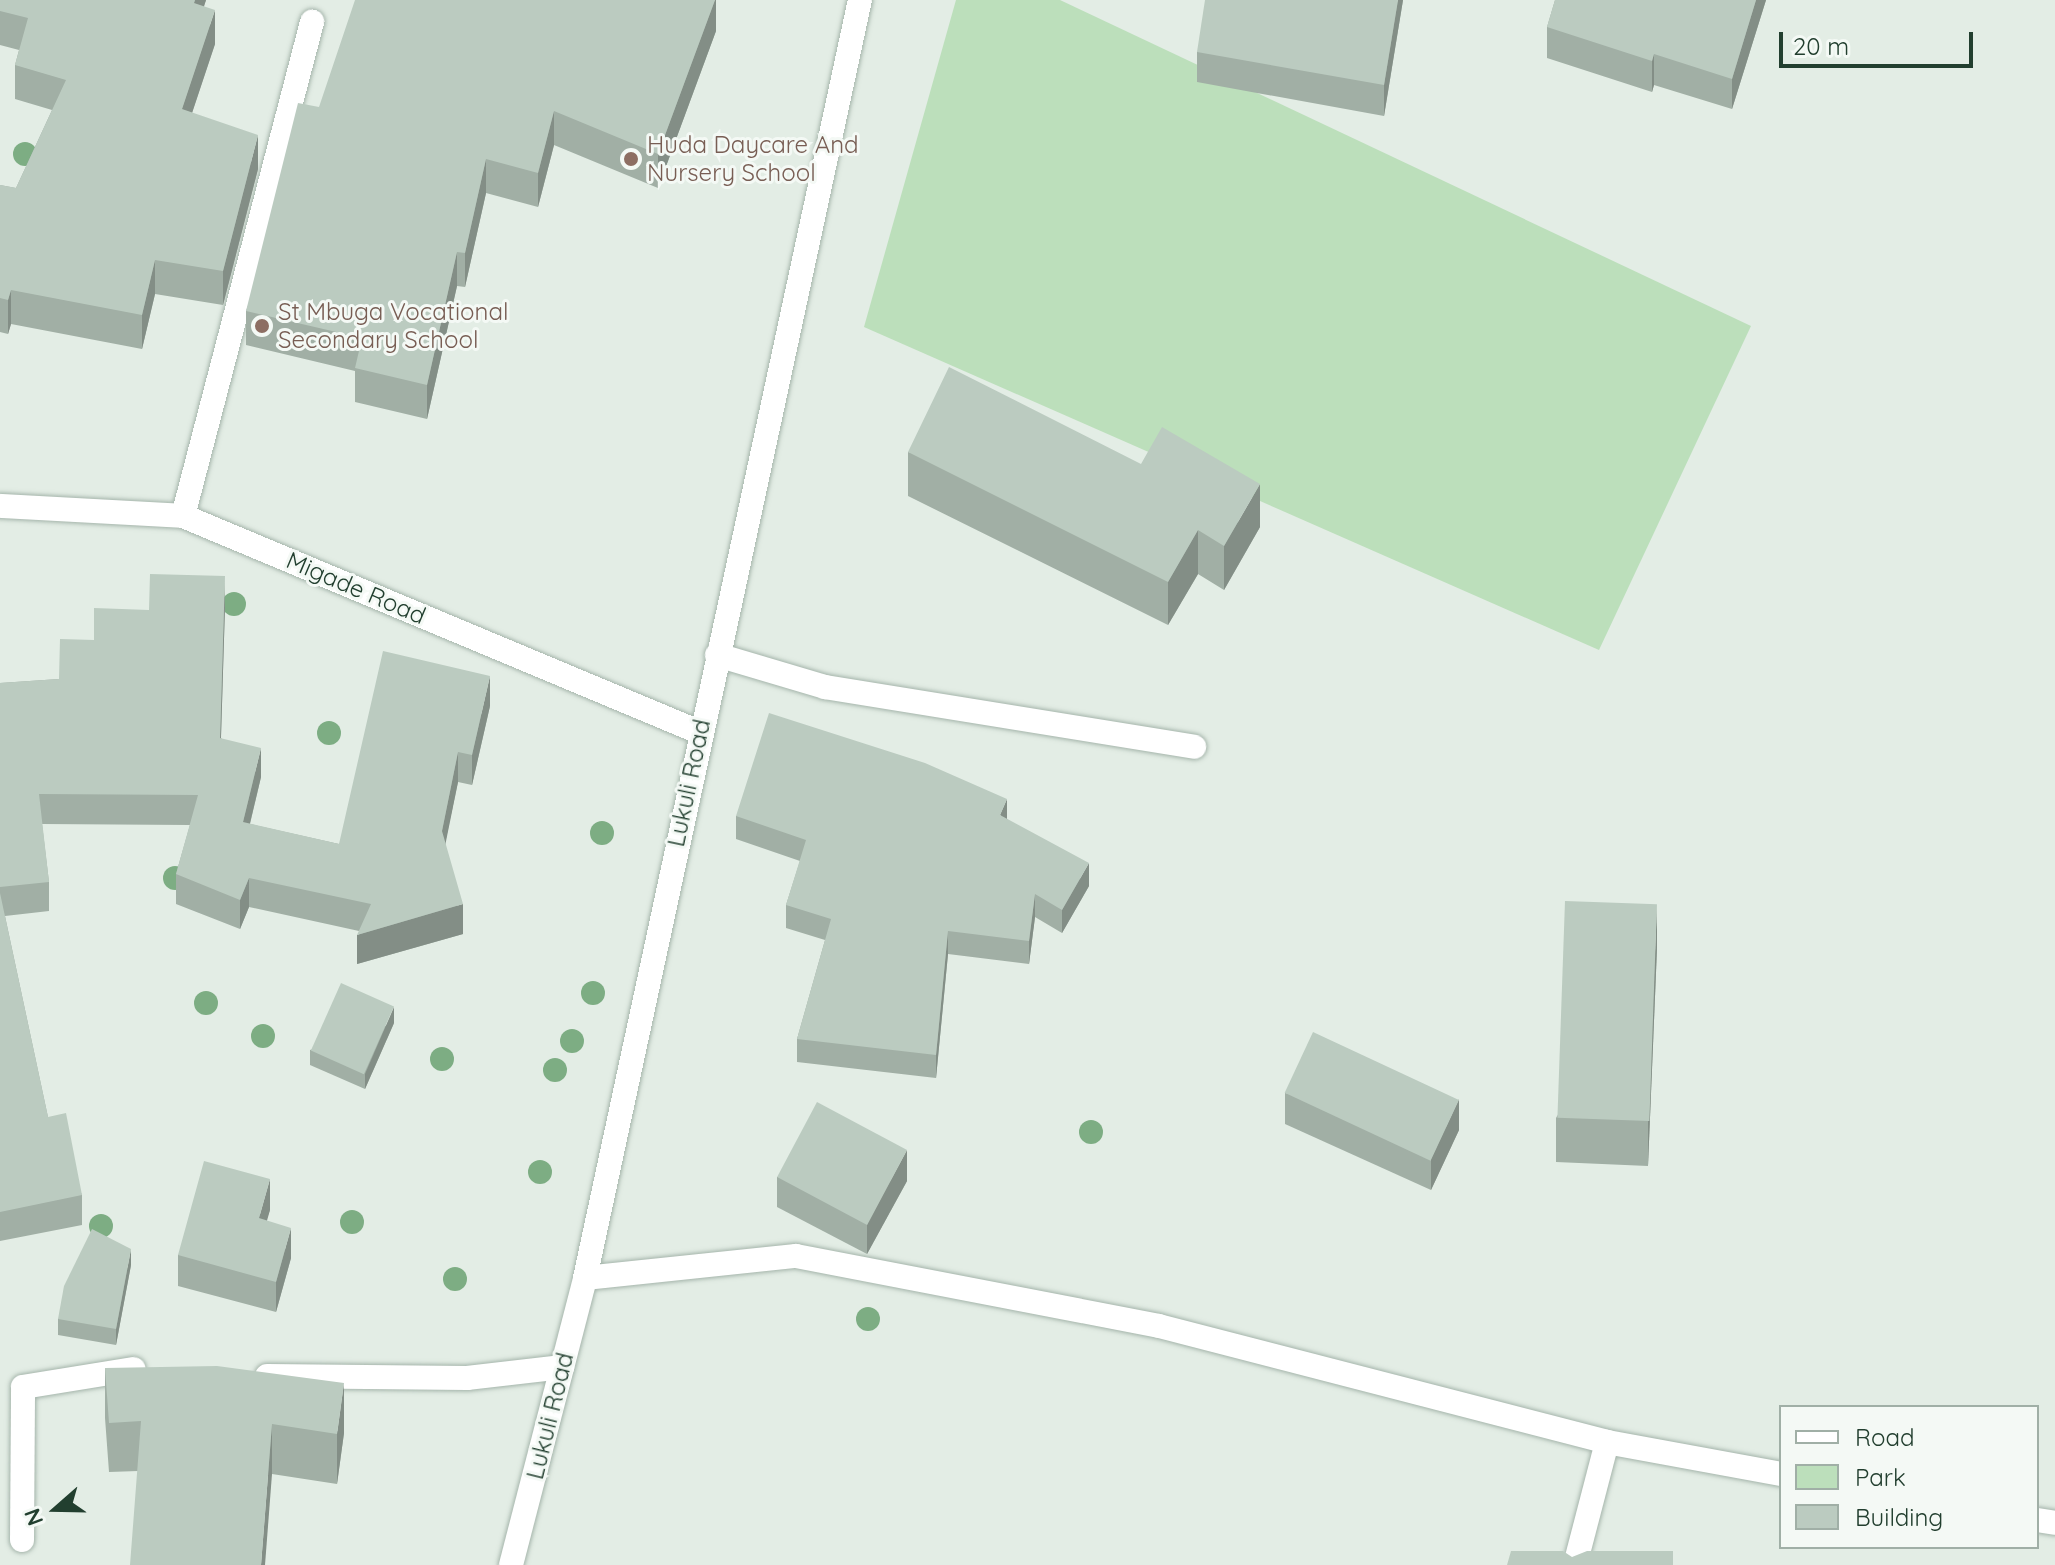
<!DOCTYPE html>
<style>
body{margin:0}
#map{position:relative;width:2055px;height:1565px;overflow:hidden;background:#e3ede5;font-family:Quicksand,sans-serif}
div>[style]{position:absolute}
.green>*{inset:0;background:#bcdfbb}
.roads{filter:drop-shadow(0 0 2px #a5b5ab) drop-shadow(0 0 2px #a5b5ab)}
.minor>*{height:24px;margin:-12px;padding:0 12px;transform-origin:12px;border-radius:12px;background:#fff}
.trees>*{width:24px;height:24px;margin:-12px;border-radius:50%;background:#7dad83}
.wall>*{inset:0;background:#a1afa5}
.shaded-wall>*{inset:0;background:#838e86}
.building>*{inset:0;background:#bbcbc0;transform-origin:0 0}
.dots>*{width:22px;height:22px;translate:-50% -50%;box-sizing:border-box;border:4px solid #f4f9f5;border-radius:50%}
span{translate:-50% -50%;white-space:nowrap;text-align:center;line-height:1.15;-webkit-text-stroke:6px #f4f9f5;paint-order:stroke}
.education-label{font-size:24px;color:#785e54}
.left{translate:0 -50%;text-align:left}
.street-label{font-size:24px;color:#223f2f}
.legend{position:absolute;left:1779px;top:1405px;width:260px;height:144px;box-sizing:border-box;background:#f4f9f5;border:2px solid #a0afa6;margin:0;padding:10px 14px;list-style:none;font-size:24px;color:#223f2f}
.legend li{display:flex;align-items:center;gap:16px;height:40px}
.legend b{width:40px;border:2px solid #a0afa6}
.north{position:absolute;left:16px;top:1469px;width:80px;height:80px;-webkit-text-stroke:6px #f4f9f5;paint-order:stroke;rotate:250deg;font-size:22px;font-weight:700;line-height:32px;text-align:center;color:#223f2f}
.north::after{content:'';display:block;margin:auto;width:28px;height:36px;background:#223f2f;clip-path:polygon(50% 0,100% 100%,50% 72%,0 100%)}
.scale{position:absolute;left:1779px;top:32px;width:194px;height:36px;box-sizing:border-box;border:4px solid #223f2f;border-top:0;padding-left:10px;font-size:24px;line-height:28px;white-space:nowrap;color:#223f2f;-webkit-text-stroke:6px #f4f9f5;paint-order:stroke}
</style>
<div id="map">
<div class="green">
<div style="clip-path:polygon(956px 0,1060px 0,1751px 326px,1599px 650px,864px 327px)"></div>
</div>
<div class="roads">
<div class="minor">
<div style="left:0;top:506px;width:183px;rotate:3.1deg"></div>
<div style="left:183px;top:516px;width:559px;rotate:22.71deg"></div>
<div style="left:183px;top:516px;width:511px;rotate:-75.36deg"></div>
<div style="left:717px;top:655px;width:113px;rotate:16.5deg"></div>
<div style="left:825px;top:687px;width:374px;rotate:9.2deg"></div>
<div style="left:585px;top:1278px;width:212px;rotate:-6deg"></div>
<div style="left:796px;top:1256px;width:370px;rotate:10.9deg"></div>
<div style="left:1159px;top:1326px;width:463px;rotate:14.5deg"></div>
<div style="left:1607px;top:1442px;width:177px;rotate:10.4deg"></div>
<div style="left:267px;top:1376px;width:200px;rotate:0.6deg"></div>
<div style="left:467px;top:1378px;width:96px;rotate:-6.6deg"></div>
<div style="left:2037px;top:1520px;width:18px;rotate:9deg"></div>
<div style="left:22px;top:1540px;width:153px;rotate:-89.6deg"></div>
<div style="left:23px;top:1387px;width:112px;rotate:-9.2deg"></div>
<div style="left:511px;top:1565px;width:296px;rotate:-75.5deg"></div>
<div style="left:585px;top:1278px;width:1307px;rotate:-77.86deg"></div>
<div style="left:1575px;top:1565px;width:127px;rotate:-75.4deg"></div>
</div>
</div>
<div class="trees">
<div style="left:25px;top:154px"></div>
<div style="left:234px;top:604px"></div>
<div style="left:329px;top:733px"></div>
<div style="left:602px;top:833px"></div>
<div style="left:175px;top:878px"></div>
<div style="left:593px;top:993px"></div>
<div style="left:206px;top:1003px"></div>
<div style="left:263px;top:1036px"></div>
<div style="left:572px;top:1041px"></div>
<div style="left:442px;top:1059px"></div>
<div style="left:555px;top:1070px"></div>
<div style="left:1091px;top:1132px"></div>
<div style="left:540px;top:1172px"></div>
<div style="left:352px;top:1222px"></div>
<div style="left:101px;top:1226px"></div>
<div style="left:455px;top:1279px"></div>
<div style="left:868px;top:1319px"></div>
</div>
<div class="wall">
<div style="clip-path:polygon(0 0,206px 0,204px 6px,215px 44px,192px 113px,258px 169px,223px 305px,155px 294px,142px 349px,11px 324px,8px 334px,0 332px,0 185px,16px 188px,52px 110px,15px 99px,15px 65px,19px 50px,0 45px)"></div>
<div style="clip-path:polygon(716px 0,716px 31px,658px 188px,554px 145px,538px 207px,486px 193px,465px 287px,457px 286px,427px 419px,355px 402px,355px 371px,246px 345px,246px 311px,319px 107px)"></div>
<div style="clip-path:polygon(1403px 0,1384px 116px,1197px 82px,1197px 52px)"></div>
<div style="clip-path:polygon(1555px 0,1766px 0,1732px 109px,1654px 85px,1652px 92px,1547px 58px,1547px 27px)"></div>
<div style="clip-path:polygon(908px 452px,1260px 527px,1224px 590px,1198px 574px,1168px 625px,908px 496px)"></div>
<div style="clip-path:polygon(225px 606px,221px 738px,261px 777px,250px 824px,339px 844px,490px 706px,472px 785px,458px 782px,445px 843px,463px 934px,357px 964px,359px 931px,249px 907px,240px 929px,176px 904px,176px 874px,190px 825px,42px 824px,49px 882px,49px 911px,5px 916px,48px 1117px,82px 1195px,82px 1225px,0 1241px,0 683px,59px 679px,94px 640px,149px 610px)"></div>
<div style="clip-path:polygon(736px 816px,1007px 819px,1089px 886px,1062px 933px,1035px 917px,1029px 964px,948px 954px,936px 1078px,797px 1062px,797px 1039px,825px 940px,786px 928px,786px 905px,800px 861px,736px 839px)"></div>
<div style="clip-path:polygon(1657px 948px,1648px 1166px,1556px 1162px,1556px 1118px)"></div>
<div style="clip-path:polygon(394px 1023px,365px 1089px,310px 1065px,310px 1050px)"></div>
<div style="clip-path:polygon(1285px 1093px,1459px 1130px,1431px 1190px,1285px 1124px)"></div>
<div style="clip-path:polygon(777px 1177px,907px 1181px,867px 1254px,777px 1207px)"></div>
<div style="clip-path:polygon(270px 1210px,266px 1221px,291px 1258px,276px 1312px,178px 1286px,178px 1255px)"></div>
<div style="clip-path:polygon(131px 1265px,116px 1345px,58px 1335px,58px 1319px)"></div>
<div style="clip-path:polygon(105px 1368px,344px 1433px,337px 1484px,272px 1474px,138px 1471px,109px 1472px,105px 1418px)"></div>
</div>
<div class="shaded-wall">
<div style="clip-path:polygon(195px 0,206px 0,194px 37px,194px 3px)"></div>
<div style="clip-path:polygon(715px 0,716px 0,716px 31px,658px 188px,658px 154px)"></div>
<div style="clip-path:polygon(1398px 0,1403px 0,1384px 116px,1384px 85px)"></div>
<div style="clip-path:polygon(1756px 0,1766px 0,1732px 109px,1732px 79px)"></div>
<div style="clip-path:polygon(215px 10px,215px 44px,182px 143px,182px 109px)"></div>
<div style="clip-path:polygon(1654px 54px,1654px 85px,1652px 92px,1652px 61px)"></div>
<div style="clip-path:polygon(554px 111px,554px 145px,538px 207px,538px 173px)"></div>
<div style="clip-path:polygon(258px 135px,258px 169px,223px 305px,223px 271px)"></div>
<div style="clip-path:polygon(486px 159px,486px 193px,465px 287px,465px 253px)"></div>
<div style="clip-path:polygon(457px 252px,457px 286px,427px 419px,427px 385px)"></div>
<div style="clip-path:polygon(155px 260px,155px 294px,142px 349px,142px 315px)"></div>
<div style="clip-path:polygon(11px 290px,11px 324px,8px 334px,8px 300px)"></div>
<div style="clip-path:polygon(1260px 484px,1260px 527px,1224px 590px,1224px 546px)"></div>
<div style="clip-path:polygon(1198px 530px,1198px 574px,1168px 625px,1168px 582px)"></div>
<div style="clip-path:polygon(225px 576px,225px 606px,220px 768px,220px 738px)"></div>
<div style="clip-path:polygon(490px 676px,490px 706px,472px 785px,472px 755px)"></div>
<div style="clip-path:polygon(261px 748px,261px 777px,243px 852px,243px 822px)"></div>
<div style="clip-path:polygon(458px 752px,458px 782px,442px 861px,442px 831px)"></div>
<div style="clip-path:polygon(1007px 799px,1007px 822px,1000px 815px)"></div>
<div style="clip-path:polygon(1089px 863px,1089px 886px,1062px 933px,1062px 910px)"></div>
<div style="clip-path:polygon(249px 878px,249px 907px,240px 929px,240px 900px)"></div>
<div style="clip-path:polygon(1035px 894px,1035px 917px,1029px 964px,1029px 941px)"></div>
<div style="clip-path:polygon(463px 904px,463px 934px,357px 964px,357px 935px)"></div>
<div style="clip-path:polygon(1657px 905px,1657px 948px,1648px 1166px,1648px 1123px)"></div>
<div style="clip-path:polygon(948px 931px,948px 954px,936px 1078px,936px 1055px)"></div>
<div style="clip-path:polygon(394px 1007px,394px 1023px,365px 1089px,365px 1074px)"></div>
<div style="clip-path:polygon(1459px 1099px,1459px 1130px,1431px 1190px,1431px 1159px)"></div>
<div style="clip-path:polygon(907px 1150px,907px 1181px,867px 1254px,867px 1224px)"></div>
<div style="clip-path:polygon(270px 1179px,270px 1210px,259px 1249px,259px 1218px)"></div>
<div style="clip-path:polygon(291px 1228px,291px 1258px,276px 1312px,276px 1282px)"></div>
<div style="clip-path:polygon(131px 1249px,131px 1265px,116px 1345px,116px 1329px)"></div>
<div style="clip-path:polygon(344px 1383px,344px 1433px,337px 1484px,337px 1434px)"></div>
<div style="clip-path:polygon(272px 1424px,272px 1474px,265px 1565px,261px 1565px)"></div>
</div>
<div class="building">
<div style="clip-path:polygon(0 0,195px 0,194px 3px,215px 10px,182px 109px,258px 135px,223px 271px,155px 260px,142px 315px,11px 290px,8px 300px,0 298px,0 185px,16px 188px,66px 80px,15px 65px,28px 18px,0 11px)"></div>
<div style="clip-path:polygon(355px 0,715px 0,658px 154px,554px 111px,538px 173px,486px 159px,465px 253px,457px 252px,427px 385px,355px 368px,362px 338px,246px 311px,298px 103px,319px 107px)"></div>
<div style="clip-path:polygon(1205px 0,1398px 0,1384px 85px,1197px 52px)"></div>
<div style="clip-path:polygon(1555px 0,1756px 0,1732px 79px,1654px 54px,1652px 61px,1547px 27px)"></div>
<div style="clip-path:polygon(949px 367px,1141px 464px,1162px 427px,1260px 484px,1224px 546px,1198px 530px,1168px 582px,908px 452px)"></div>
<div style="clip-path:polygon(150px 574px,225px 576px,220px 738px,261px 748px,243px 822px,339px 844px,383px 651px,490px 676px,472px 755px,458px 752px,442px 831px,463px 904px,357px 935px,371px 904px,249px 878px,240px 900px,176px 874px,198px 795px,39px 794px,49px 882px,0 887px,0 683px,59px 679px,60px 639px,94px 640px,94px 608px,149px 610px)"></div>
<div style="clip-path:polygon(769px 713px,925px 763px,1007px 799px,1000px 815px,1089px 863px,1062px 910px,1035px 894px,1029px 941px,948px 931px,936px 1055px,797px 1039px,831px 919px,786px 905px,806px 840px,736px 816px)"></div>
<div style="clip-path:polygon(0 893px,48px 1117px,66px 1113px,82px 1195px,0 1212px)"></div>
<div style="left:1565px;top:901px;width:92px;height:217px;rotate:2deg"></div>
<div style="left:341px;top:983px;width:58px;height:74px;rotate:24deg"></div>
<div style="left:1313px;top:1032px;width:161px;height:67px;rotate:25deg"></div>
<div style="left:817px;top:1102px;width:102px;height:85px;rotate:28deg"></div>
<div style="clip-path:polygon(204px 1161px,270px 1179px,259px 1218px,291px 1228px,276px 1282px,178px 1255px)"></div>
<div style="clip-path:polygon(92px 1229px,131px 1249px,116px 1329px,58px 1319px,64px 1286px)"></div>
<div style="clip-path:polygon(217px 1366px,344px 1383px,337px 1434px,272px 1424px,261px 1565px,130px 1565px,141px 1421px,109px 1423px,105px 1368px)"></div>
<div style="clip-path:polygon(1511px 1551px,1563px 1551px,1572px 1557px,1587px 1551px,1673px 1551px,1673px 1565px,1507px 1565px)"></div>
</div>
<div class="dots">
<div style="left:631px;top:159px;background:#8d6e63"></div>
<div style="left:262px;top:326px;background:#8d6e63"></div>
</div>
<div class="education-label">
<span class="left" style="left:647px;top:159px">Huda Daycare And<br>Nursery School</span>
<span class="left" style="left:278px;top:326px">St Mbuga Vocational<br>Secondary School</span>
</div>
<div class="street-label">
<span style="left:356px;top:588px;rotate:23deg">Migade Road</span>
<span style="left:689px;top:783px;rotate:-78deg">Lukuli Road</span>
<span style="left:550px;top:1416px;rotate:-76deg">Lukuli Road</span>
</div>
<ul class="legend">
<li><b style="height:10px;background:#fff"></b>Road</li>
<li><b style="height:22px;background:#bcdfbb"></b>Park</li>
<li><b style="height:22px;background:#bbcbc0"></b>Building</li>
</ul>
<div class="north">N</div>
<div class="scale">20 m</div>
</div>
